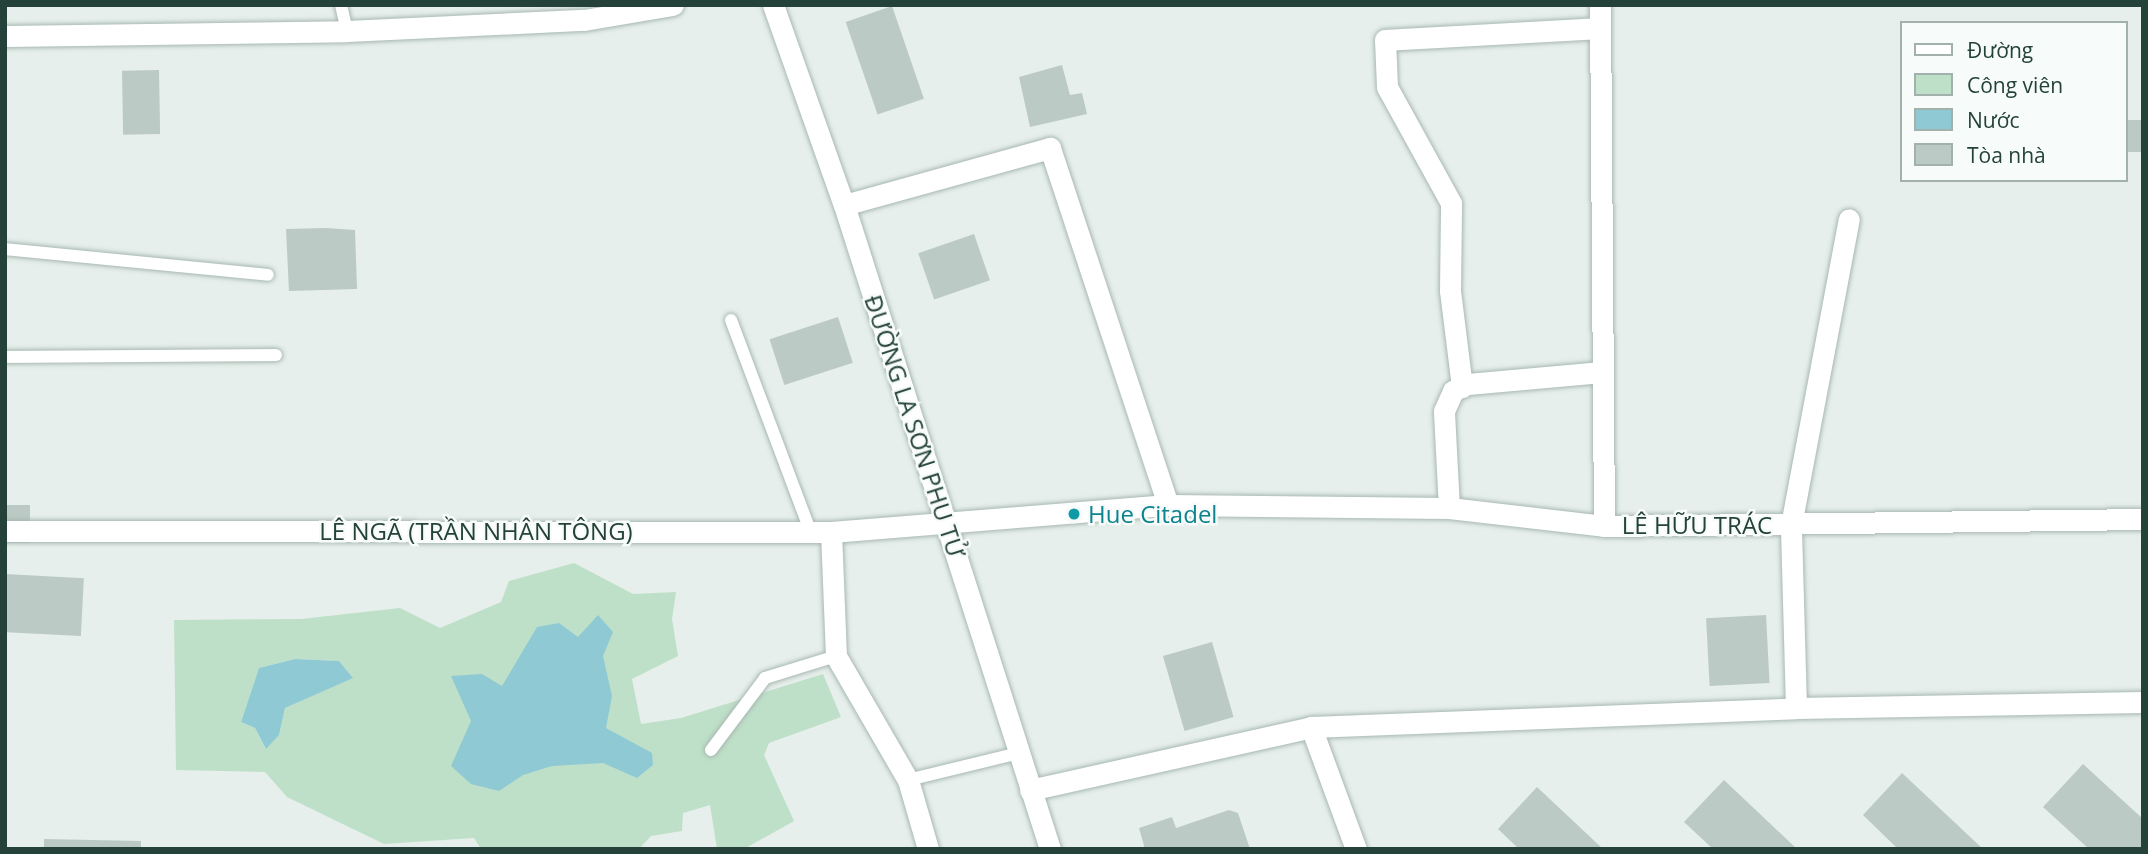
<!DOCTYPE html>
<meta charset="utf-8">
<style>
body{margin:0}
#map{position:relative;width:2148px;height:854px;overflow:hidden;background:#e6efeb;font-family:"Open Sans",sans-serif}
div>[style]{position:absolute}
.green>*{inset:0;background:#bfe0c8}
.water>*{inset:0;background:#8ec9d4}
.building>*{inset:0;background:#bbcac4;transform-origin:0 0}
.roads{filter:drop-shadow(0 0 2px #a8b8b2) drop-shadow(0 0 2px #a8b8b2)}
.service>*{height:12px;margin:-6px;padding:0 6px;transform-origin:6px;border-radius:6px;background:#fff}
.minor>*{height:21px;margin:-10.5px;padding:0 10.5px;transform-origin:10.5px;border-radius:10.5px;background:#fff}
.dots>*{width:19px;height:19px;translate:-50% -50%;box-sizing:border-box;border:4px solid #f7fbf9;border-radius:50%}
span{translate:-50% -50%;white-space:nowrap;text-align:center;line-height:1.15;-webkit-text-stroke:5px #f7fbf9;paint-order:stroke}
.street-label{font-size:24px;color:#24423a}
.culture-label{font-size:24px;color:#0d838f}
.left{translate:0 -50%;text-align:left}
.frame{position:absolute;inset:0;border:7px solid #24423a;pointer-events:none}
.legend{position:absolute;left:1900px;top:21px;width:228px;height:161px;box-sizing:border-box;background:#f7fbf9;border:2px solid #a3b1ad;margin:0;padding:9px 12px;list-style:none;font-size:21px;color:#24423a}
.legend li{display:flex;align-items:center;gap:14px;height:35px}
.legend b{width:35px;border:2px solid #a3b1ad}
</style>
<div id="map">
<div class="green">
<div style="clip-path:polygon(evenodd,574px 563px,633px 594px,676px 592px,672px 619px,678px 656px,632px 679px,641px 724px,681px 718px,823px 674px,841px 717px,769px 743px,764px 755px,794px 821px,744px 849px,717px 849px,710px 805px,683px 813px,682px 831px,651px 836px,639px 849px,481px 849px,474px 838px,384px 844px,287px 797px,265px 772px,176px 770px,174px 620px,301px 619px,400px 608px,440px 628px,501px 602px,509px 581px,574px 563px,295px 659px,339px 661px,352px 677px,285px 708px,279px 735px,265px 748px,255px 728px,241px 722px,259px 668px,295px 659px)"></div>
</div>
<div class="water">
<div style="clip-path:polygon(598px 615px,613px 632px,603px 656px,612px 696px,606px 728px,652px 753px,653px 765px,637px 778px,603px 763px,552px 766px,523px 775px,499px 791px,471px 784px,451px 766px,471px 721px,451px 676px,482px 674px,502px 686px,537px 627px,559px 623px,578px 637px)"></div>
<div style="clip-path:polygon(295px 659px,339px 661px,353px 678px,285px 708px,279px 735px,266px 749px,255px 728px,241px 722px,259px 668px)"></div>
</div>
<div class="building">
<div style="left:892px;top:6px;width:98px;height:49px;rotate:71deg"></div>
<div style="clip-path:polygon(1062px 65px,1070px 95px,1082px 93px,1087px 114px,1030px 127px,1019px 77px)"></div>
<div style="left:159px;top:70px;width:64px;height:37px;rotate:89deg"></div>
<div style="left:2143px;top:120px;width:32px;height:18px;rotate:90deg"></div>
<div style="clip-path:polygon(326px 228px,355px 230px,357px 289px,289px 291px,286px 229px)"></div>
<div style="left:974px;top:234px;width:49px;height:59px;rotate:71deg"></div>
<div style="left:838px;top:317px;width:48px;height:72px;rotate:72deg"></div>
<div style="left:5px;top:505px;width:25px;height:38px"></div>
<div style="left:5px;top:574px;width:79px;height:58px;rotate:3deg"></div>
<div style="left:1766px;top:615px;width:68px;height:60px;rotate:87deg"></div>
<div style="left:1212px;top:642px;width:78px;height:51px;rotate:74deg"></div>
<div style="clip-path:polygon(2083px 764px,2143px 819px,2143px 849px,2089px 849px,2043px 807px)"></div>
<div style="clip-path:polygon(1902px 773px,1983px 849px,1898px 849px,1863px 815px)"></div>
<div style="clip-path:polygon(1724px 780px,1797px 849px,1713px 849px,1684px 822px)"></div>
<div style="clip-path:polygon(1537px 787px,1603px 849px,1519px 849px,1498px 829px)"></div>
<div style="clip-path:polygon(1229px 810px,1238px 813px,1250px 849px,1145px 849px,1139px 828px,1172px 817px,1176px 828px)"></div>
<div style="clip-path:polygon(44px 839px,141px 841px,141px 849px,44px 849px)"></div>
</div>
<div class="roads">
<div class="service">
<div style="left:341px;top:5px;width:27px;rotate:77deg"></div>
<div style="left:5px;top:249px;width:264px;rotate:5.6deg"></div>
<div style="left:731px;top:320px;width:224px;rotate:69.4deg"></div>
<div style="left:5px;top:357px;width:271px;rotate:-0.4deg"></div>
<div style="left:711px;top:750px;width:90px;rotate:-53.1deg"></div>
<div style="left:765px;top:678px;width:74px;rotate:-17.2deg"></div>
<div style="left:908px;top:780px;width:114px;rotate:-13.7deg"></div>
</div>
<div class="minor">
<div style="left:773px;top:5px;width:212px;rotate:70.5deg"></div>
<div style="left:844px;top:205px;width:676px;rotate:72.26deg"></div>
<div style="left:1600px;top:5px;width:521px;rotate:89.56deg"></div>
<div style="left:5px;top:36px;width:342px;rotate:-0.8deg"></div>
<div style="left:347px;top:31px;width:237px;rotate:-2.7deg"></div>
<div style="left:584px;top:20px;width:90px;rotate:-9.6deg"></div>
<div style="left:844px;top:205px;width:214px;rotate:-15.5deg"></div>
<div style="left:1050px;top:148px;width:376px;rotate:71.7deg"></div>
<div style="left:1462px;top:387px;width:97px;rotate:-97.1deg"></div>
<div style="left:1450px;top:291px;width:88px;rotate:-89.3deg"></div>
<div style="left:1451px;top:203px;width:132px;rotate:-118.9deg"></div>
<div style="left:1387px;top:87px;width:47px;rotate:-92.4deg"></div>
<div style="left:1385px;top:40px;width:215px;rotate:-3.2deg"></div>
<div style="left:1449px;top:508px;width:97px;rotate:-93deg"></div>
<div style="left:1444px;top:411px;width:22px;rotate:-66deg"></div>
<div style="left:1453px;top:391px;width:16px;rotate:-27deg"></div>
<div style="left:1467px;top:384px;width:136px;rotate:-5.1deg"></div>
<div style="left:5px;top:531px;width:826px;rotate:0.07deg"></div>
<div style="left:831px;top:532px;width:338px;rotate:-4.6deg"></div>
<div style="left:1168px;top:505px;width:281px;rotate:0.6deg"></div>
<div style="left:1449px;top:508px;width:156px;rotate:6.6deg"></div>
<div style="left:1604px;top:526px;width:539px;rotate:-0.74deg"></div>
<div style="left:831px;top:532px;width:124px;rotate:87.7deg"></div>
<div style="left:836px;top:656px;width:143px;rotate:59.9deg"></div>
<div style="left:908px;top:780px;width:72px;rotate:73.8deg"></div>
<div style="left:1796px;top:708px;width:183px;rotate:-91.6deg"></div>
<div style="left:1791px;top:525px;width:311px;rotate:-79.3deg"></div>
<div style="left:1311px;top:727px;width:130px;rotate:69.8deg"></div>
<div style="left:1030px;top:790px;width:288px;rotate:-12.6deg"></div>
<div style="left:1311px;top:727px;width:485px;rotate:-2.2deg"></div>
<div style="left:1796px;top:708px;width:347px;rotate:-1deg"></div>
</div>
</div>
<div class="dots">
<div style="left:1074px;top:514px;background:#0f9aa8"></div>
</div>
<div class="street-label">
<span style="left:915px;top:426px;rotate:72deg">ĐƯỜNG LA SƠN PHU TỬ</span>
<span style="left:1697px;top:525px">LÊ HỮU TRÁC</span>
<span style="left:476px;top:531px">LÊ NGÃ (TRẦN NHÂN TÔNG)</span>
</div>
<div class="culture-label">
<span class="left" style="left:1088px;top:514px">Hue Citadel</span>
</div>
<div class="frame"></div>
<ul class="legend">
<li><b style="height:9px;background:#fff"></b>Đường</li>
<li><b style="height:19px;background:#bfe0c8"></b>Công viên</li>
<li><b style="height:19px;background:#8ec9d4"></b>Nước</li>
<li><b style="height:19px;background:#bbcac4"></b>Tòa nhà</li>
</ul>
</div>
